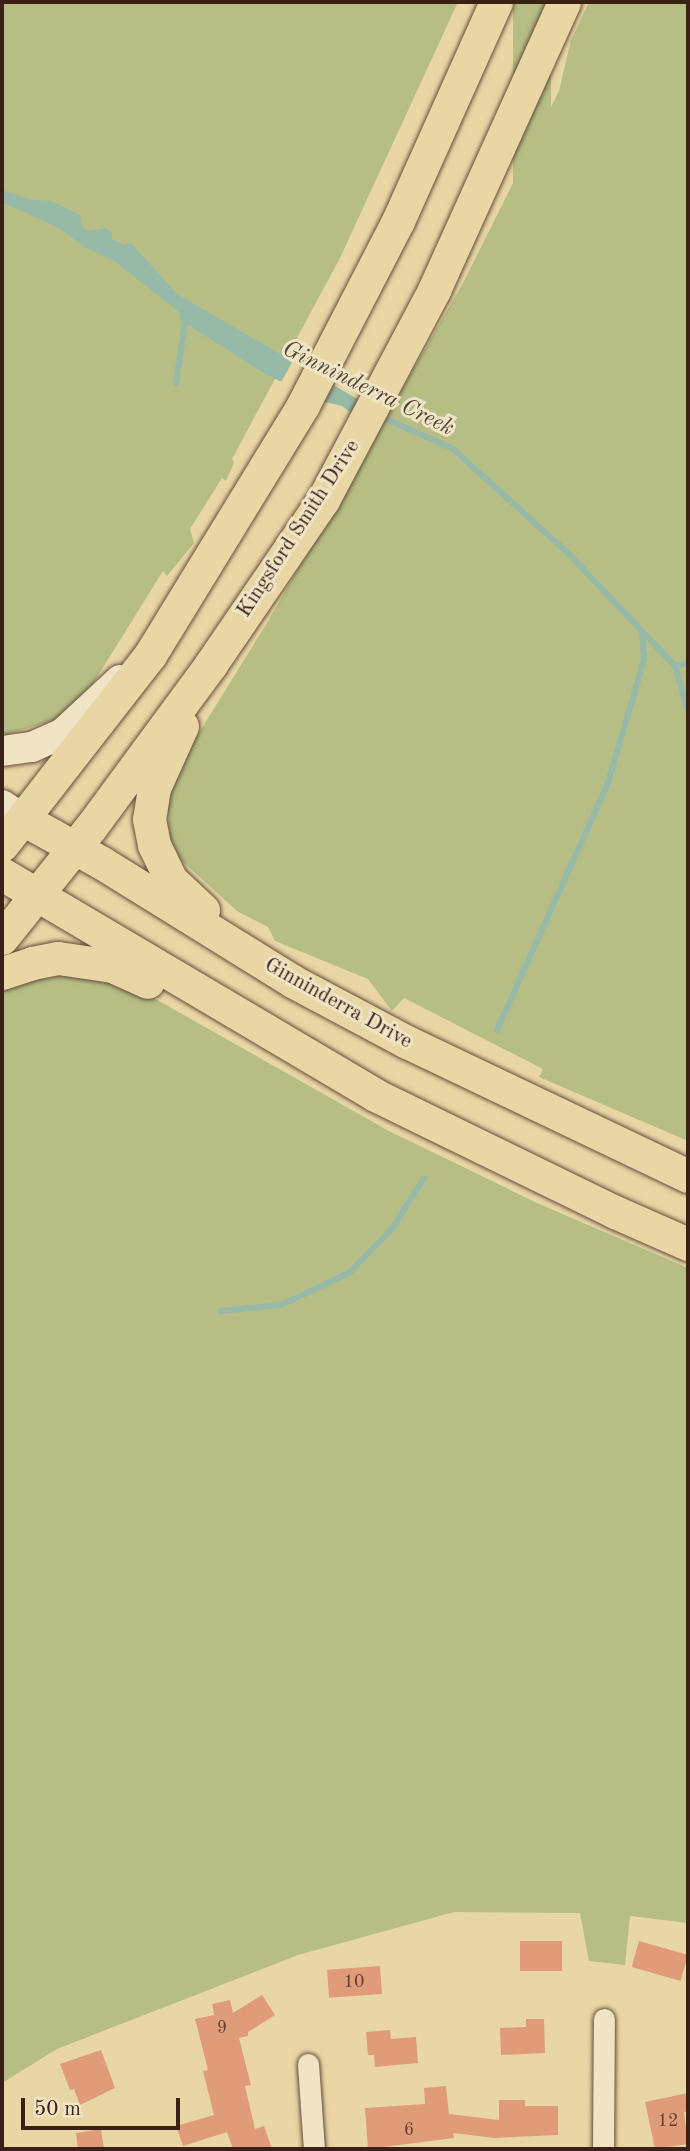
<!DOCTYPE html>
<style>
body{margin:0}
#map{position:relative;width:690px;height:2151px;overflow:hidden;background:#e8d6a5;font-family:"Old Standard TT",serif}
div>[style]{position:absolute}
.green>*{inset:0;background:#b6be86;transform-origin:0 0}
.water>*{inset:0;background:#97b9a8}
.pier>*{inset:0;background:#e8d6a5;transform-origin:0 0}
.stream>*{height:6px;margin:-3px;padding:0 3px;transform-origin:3px;border-radius:3px;background:#97b9a8}
.building>*{inset:0;background:#e09c79;transform-origin:0 0}
.roads{filter:drop-shadow(0 0 2px #664e3a) drop-shadow(0 0 2px #664e3a)}
.minor>*{height:21px;margin:-10.5px;padding:0 10.5px;transform-origin:10.5px;border-radius:10.5px;background:#f0e4c4}
.secondary>*{height:30px;margin:-15px;padding:0 15px;transform-origin:15px;border-radius:15px;background:#f0e4c4}
.primary>*{height:33px;margin:-16.5px;padding:0 16.5px;transform-origin:16.5px;border-radius:16.5px;background:#e8d6a5}
span{translate:-50% -50%;white-space:nowrap;text-align:center;line-height:1.15;-webkit-text-stroke:6px #f0e4c4;paint-order:stroke}
.number-label{font-size:18px;color:#643f30}
.number-label span{-webkit-text-stroke-width:0}
.street-label{font-size:21px;color:#3a2017}
.water-label{font-size:23px;color:#51463b;font-style:italic}
.frame{position:absolute;inset:0;border:4px solid #3a2017;pointer-events:none}
.scale{position:absolute;left:21px;top:2098px;width:159px;height:32px;box-sizing:border-box;border:4px solid #3a2017;border-top:0;padding-left:9px;font-size:21px;line-height:24px;white-space:nowrap;color:#3a2017;-webkit-text-stroke:5px #f0e4c4;paint-order:stroke}
</style>
<div id="map">
<div class="green">
<div style="clip-path:polygon(2px 2px,458px 2px,340px 258px,232px 459px,234px 463px,226px 481px,222px 478px,190px 529px,194px 543px,167px 576px,163px 571px,74px 714px,2px 736px)"></div>
<div style="left:513px;top:2px;width:38px;height:306px"></div>
<div style="clip-path:polygon(589px 2px,688px 2px,688px 1141px,539px 1077px,543px 1069px,404px 998px,392px 1011px,368px 979px,275px 941px,268px 927px,237px 911px,171px 851px,166px 786px,267px 623px,462px 285px,559px 91px,571px 40px)"></div>
<div style="clip-path:polygon(45px 965px,122px 980px,389px 1131px,537px 1203px,688px 1268px,688px 1923px,630px 1916px,625px 1965px,589px 1961px,580px 1913px,454px 1912px,298px 1955px,57px 2049px,2px 2083px,2px 986px)"></div>
</div>
<div class="water">
<div style="clip-path:polygon(2px 190px,28px 199px,54px 202px,80px 215px,82px 228px,89px 231px,106px 228px,112px 233px,112px 239px,124px 245px,131px 243px,177px 294px,359px 400px,351px 413px,342px 406px,325px 402px,267px 375px,180px 320px,180px 313px,113px 260px,84px 247px,59px 228px,2px 202px)"></div>
</div>
<div class="pier">
<div style="left:295px;top:357px;width:45px;height:32px;rotate:29deg"></div>
</div>
<div class="stream">
<div style="left:176px;top:383px;width:68px;rotate:-81.5deg"></div>
<div style="left:379px;top:416px;width:80px;rotate:23.7deg"></div>
<div style="left:452px;top:448px;width:158px;rotate:42.2deg"></div>
<div style="left:569px;top:554px;width:154px;rotate:46.6deg"></div>
<div style="left:675px;top:666px;width:47px;rotate:73.9deg"></div>
<div style="left:675px;top:666px;width:13px;rotate:-13deg"></div>
<div style="left:497px;top:1030px;width:271px;rotate:-65.8deg"></div>
<div style="left:608px;top:783px;width:128px;rotate:-73.7deg"></div>
<div style="left:644px;top:660px;width:26px;rotate:-94deg"></div>
<div style="left:220px;top:1311px;width:61px;rotate:-5.6deg"></div>
<div style="left:281px;top:1305px;width:75px;rotate:-25.2deg"></div>
<div style="left:349px;top:1273px;width:62px;rotate:-45.7deg"></div>
<div style="left:392px;top:1229px;width:60px;rotate:-57.9deg"></div>
</div>
<div class="building">
<div style="left:520px;top:1941px;width:42px;height:30px"></div>
<div style="left:639px;top:1941px;width:51px;height:27px;rotate:16deg"></div>
<div style="left:380px;top:1966px;width:28px;height:53px;rotate:86deg"></div>
<div style="clip-path:polygon(262px 1995px,275px 2015px,248px 2032px,248px 2036px,239px 2038px,251px 2085px,245px 2086px,255px 2129px,264px 2126px,272px 2149px,233px 2149px,227px 2132px,183px 2146px,176px 2126px,214px 2115px,203px 2071px,208px 2070px,195px 2019px,214px 2015px,212px 2004px,230px 2000px,233px 2013px)"></div>
<div style="clip-path:polygon(526px 2019px,544px 2019px,545px 2053px,501px 2055px,500px 2028px,526px 2027px)"></div>
<div style="clip-path:polygon(390px 2030px,391px 2039px,416px 2037px,418px 2063px,375px 2067px,374px 2055px,368px 2055px,366px 2032px)"></div>
<div style="clip-path:polygon(101px 2050px,115px 2088px,80px 2105px,74px 2089px,70px 2090px,60px 2064px)"></div>
<div style="clip-path:polygon(446px 2086px,449px 2114px,499px 2120px,499px 2100px,525px 2100px,525px 2106px,558px 2106px,558px 2135px,494px 2138px,453px 2133px,454px 2138px,368px 2149px,365px 2108px,425px 2104px,424px 2088px)"></div>
<div style="clip-path:polygon(688px 2093px,688px 2111px,684px 2112px,688px 2144px,655px 2149px,645px 2102px)"></div>
<div style="clip-path:polygon(101px 2129px,104px 2149px,78px 2149px,76px 2133px)"></div>
</div>
<div class="roads">
<div class="minor">
<div style="left:308px;top:2064px;width:85px;rotate:86deg"></div>
<div style="left:603px;top:2149px;width:130px;rotate:-89.6deg"></div>
</div>
<div class="secondary">
<div style="left:2px;top:751px;width:30px;rotate:-8deg"></div>
<div style="left:32px;top:747px;width:34px;rotate:-24deg"></div>
<div style="left:63px;top:733px;width:78px;rotate:-42.9deg"></div>
<div style="left:2px;top:805px;width:25px;rotate:34deg"></div>
</div>
<div class="primary">
<div style="left:182px;top:726px;width:68px;rotate:114.3deg"></div>
<div style="left:154px;top:788px;width:31px;rotate:99deg"></div>
<div style="left:149px;top:819px;width:26px;rotate:79deg"></div>
<div style="left:154px;top:845px;width:39px;rotate:64deg"></div>
<div style="left:171px;top:880px;width:44px;rotate:43.2deg"></div>
<div style="left:23px;top:819px;width:90px;rotate:29.1deg"></div>
<div style="left:102px;top:863px;width:226px;rotate:31.8deg"></div>
<div style="left:294px;top:982px;width:128px;rotate:28deg"></div>
<div style="left:407px;top:1042px;width:311px;rotate:25.5deg"></div>
<div style="left:2px;top:845px;width:241px;rotate:-52.1deg"></div>
<div style="left:150px;top:655px;width:293px;rotate:-58.5deg"></div>
<div style="left:303px;top:405px;width:207px;rotate:-62.7deg"></div>
<div style="left:398px;top:221px;width:240px;rotate:-65.9deg"></div>
<div style="left:2px;top:874px;width:434px;rotate:30.6deg"></div>
<div style="left:375px;top:1095px;width:267px;rotate:26deg"></div>
<div style="left:615px;top:1212px;width:80px;rotate:23.7deg"></div>
<div style="left:2px;top:938px;width:142px;rotate:-51.3deg"></div>
<div style="left:91px;top:827px;width:202px;rotate:-53.6deg"></div>
<div style="left:211px;top:664px;width:199px;rotate:-55.7deg"></div>
<div style="left:323px;top:500px;width:238px;rotate:-62.1deg"></div>
<div style="left:434px;top:290px;width:316px;rotate:-65.7deg"></div>
<div style="left:2px;top:973px;width:32px;rotate:-18deg"></div>
<div style="left:32px;top:963px;width:26px;rotate:-11deg"></div>
<div style="left:58px;top:958px;width:55px;rotate:8.4deg"></div>
<div style="left:112px;top:966px;width:39px;rotate:24deg"></div>
</div>
</div>
<div class="number-label">
<span style="left:354px;top:1982px">10</span>
<span style="left:222px;top:2028px">9</span>
<span style="left:668px;top:2121px">12</span>
<span style="left:409px;top:2130px">6</span>
</div>
<div class="street-label">
<span style="left:299px;top:529px;rotate:-57deg">Kingsford Smith Drive</span>
<span style="left:338px;top:1004px;rotate:29deg">Ginninderra Drive</span>
</div>
<div class="water-label">
<span style="left:368px;top:389px;rotate:26deg">Ginninderra Creek</span>
</div>
<div class="frame"></div>
<div class="scale">50 m</div>
</div>
